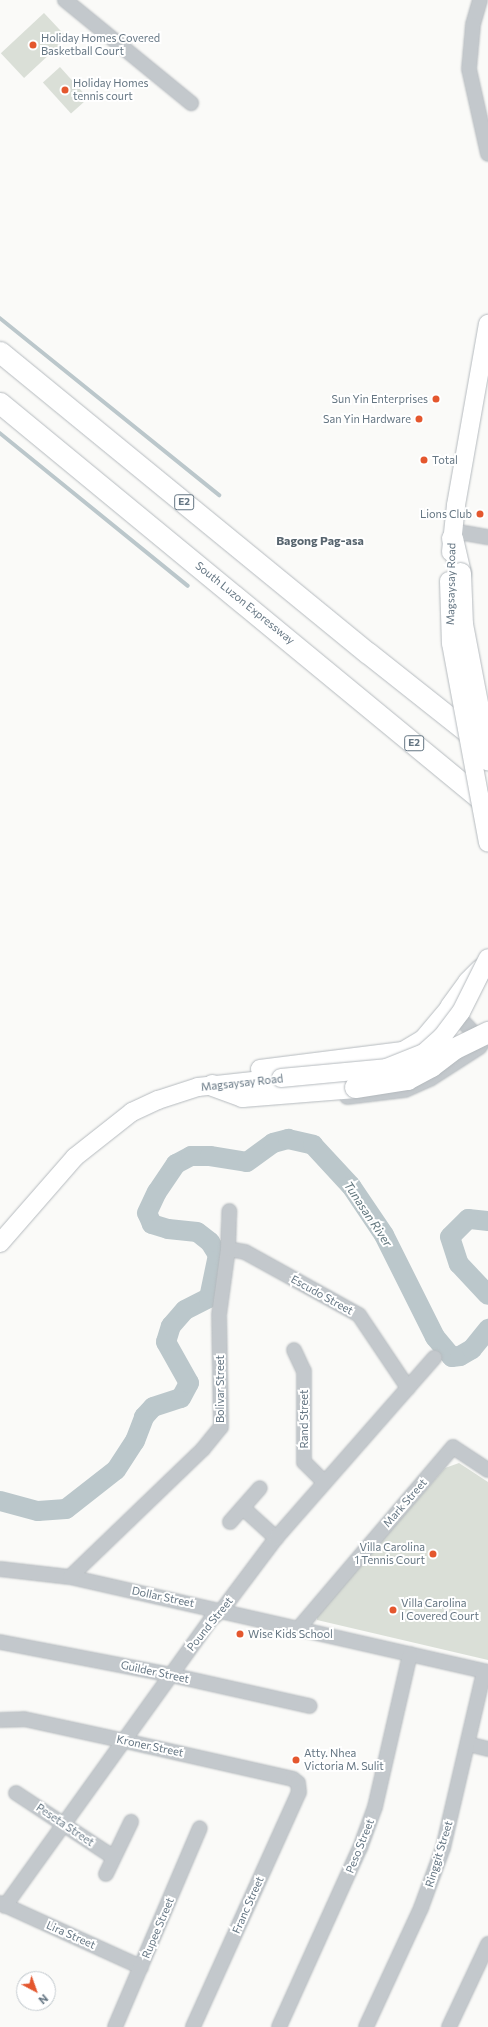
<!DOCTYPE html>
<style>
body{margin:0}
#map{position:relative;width:488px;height:2027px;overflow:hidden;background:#fafaf8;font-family:Commissioner,sans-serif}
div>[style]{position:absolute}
.green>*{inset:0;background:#dadfd7;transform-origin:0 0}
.stream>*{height:3.5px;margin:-1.75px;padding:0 1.75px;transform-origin:1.75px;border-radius:1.75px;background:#bbc7cb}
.river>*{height:20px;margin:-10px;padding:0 10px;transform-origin:10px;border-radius:10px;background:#bbc7cb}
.roads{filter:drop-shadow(0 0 1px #b5babe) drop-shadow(0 0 1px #b5babe)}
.minor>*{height:14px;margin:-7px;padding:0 7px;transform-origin:7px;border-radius:7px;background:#c3c8cc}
.major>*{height:18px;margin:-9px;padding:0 9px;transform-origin:9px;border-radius:9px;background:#fff}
.highway>*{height:21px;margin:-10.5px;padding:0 10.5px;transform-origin:10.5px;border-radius:10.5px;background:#fff}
.bridges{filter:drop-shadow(0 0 1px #b5babe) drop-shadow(0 0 1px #b5babe)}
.major-bridge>*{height:18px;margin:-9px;padding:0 9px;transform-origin:9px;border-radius:9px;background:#fff}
.highway-bridge>*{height:21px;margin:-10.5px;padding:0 10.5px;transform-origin:10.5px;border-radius:10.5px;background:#fff}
.dots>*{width:11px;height:11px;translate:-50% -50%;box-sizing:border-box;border:2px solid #fff;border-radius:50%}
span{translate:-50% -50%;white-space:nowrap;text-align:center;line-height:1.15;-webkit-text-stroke:4px #fff;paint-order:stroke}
.shield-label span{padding:1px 3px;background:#fff;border:1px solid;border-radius:3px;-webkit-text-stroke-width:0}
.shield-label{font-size:10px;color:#657683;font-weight:700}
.poi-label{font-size:11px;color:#657683}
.left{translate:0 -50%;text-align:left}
.right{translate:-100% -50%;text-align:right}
.street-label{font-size:11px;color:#657683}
.neighbourhood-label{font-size:12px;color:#57646e;font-weight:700}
.water-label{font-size:12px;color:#60757c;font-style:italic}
.north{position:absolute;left:16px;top:1971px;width:40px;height:40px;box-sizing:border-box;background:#fff;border:1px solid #c1c8cd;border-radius:50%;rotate:139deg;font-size:11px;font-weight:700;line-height:16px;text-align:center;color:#657683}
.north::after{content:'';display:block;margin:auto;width:14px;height:18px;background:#e4572e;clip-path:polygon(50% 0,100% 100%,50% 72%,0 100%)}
</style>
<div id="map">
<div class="green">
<div style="left:44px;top:13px;width:34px;height:59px;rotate:47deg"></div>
<div style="left:60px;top:67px;width:42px;height:23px;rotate:48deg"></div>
<div style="clip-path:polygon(459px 1463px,488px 1482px,488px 1660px,317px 1620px,317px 1614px,445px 1468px)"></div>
</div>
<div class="stream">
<div style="left:0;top:318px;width:282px;rotate:38.9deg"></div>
<div style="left:0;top:433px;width:242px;rotate:39.1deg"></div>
</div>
<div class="river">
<div style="left:488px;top:1221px;width:20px;rotate:-174deg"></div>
<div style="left:468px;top:1219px;width:25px;rotate:135deg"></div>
<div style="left:450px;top:1237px;width:28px;rotate:72deg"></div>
<div style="left:459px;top:1264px;width:42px;rotate:46.9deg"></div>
<div style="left:0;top:1501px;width:39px;rotate:15deg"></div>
<div style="left:38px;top:1511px;width:28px;rotate:-4deg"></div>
<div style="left:66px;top:1509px;width:63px;rotate:-38deg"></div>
<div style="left:116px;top:1470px;width:35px;rotate:-57deg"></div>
<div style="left:135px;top:1441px;width:26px;rotate:-69deg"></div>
<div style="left:144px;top:1417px;width:13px;rotate:-48deg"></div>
<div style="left:153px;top:1407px;width:29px;rotate:-18deg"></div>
<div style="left:181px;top:1398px;width:17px;rotate:-62deg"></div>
<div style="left:189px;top:1383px;width:47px;rotate:-119.3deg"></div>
<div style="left:166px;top:1342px;width:17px;rotate:-73deg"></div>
<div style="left:171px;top:1326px;width:21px;rotate:-49deg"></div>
<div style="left:185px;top:1310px;width:27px;rotate:-27deg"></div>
<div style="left:209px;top:1298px;width:44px;rotate:-78.2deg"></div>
<div style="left:218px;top:1255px;width:15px;rotate:-122deg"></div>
<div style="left:210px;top:1242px;width:16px;rotate:-142deg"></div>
<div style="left:197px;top:1232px;width:29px;rotate:-174deg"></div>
<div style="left:168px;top:1229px;width:17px;rotate:-163deg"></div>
<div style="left:152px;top:1224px;width:12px;rotate:-114deg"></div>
<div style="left:147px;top:1213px;width:23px;rotate:-65deg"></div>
<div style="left:157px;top:1192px;width:34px;rotate:-56deg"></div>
<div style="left:176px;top:1164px;width:17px;rotate:-28deg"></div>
<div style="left:191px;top:1156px;width:19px"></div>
<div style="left:210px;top:1156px;width:37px;rotate:9deg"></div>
<div style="left:247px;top:1162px;width:32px;rotate:-36deg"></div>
<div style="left:273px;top:1143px;width:16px;rotate:-15deg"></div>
<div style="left:288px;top:1139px;width:26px;rotate:13deg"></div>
<div style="left:313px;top:1145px;width:56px;rotate:47.2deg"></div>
<div style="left:351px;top:1186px;width:59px;rotate:56deg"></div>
<div style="left:384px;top:1235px;width:114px;rotate:63.4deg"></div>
<div style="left:435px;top:1337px;width:26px;rotate:50deg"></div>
<div style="left:452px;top:1357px;width:8px;rotate:-7deg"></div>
<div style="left:460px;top:1356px;width:14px;rotate:-30deg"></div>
<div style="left:472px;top:1349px;width:26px;rotate:-51deg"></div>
</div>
<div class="roads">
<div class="minor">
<div style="left:65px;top:0;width:163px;rotate:39.3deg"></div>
<div style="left:480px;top:0;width:26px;rotate:106deg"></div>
<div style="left:473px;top:25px;width:44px;rotate:95.2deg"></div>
<div style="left:469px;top:69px;width:87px;rotate:77.4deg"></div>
<div style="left:453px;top:531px;width:36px;rotate:10deg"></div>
<div style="left:452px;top:1010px;width:45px;rotate:46.8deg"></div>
<div style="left:347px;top:1097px;width:58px;rotate:-6.9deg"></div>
<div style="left:405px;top:1090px;width:27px;rotate:-24deg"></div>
<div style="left:430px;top:1079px;width:59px;rotate:-32.6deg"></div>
<div style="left:228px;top:1249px;width:17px;rotate:10deg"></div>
<div style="left:245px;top:1252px;width:130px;rotate:28.9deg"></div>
<div style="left:359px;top:1315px;width:88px;rotate:56.1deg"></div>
<div style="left:294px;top:1350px;width:23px;rotate:65deg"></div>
<div style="left:304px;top:1371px;width:91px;rotate:90deg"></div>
<div style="left:304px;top:1462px;width:28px;rotate:45deg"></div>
<div style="left:243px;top:1508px;width:45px;rotate:42.3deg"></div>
<div style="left:230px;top:1522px;width:45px;rotate:-48.6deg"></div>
<div style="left:0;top:1569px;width:70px;rotate:6.5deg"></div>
<div style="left:70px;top:1577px;width:429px;rotate:12.8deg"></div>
<div style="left:70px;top:1577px;width:185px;rotate:-43.9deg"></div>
<div style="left:203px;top:1449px;width:28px;rotate:-51deg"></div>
<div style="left:221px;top:1427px;width:112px;rotate:-91deg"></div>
<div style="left:219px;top:1315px;width:67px;rotate:-82.2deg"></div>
<div style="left:228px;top:1249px;width:38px;rotate:-88deg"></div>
<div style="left:298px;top:1629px;width:239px;rotate:-49.6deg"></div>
<div style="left:453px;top:1447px;width:42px;rotate:33.3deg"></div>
<div style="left:0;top:1642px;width:174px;rotate:10.9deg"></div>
<div style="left:171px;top:1675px;width:142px;rotate:12.6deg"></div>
<div style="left:0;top:1720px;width:24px;rotate:-2deg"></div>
<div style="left:24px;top:1719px;width:103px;rotate:12.3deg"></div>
<div style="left:125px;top:1741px;width:172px;rotate:12.7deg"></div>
<div style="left:293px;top:1779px;width:6px;rotate:39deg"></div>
<div style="left:298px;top:1783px;width:9px;rotate:84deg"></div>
<div style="left:299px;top:1792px;width:258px;rotate:114.3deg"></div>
<div style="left:468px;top:1744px;width:21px;rotate:14deg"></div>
<div style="left:16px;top:1793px;width:116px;rotate:33.4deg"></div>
<div style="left:106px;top:1874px;width:58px;rotate:-64.3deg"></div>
<div style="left:0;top:1903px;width:155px;rotate:24.4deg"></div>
<div style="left:5px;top:1906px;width:353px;rotate:-54.3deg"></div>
<div style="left:211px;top:1619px;width:14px;rotate:-39deg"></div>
<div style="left:222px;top:1610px;width:90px;rotate:-53.1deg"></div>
<div style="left:276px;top:1538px;width:240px;rotate:-48.7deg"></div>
<div style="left:115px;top:2027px;width:216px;rotate:-66.9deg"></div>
<div style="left:279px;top:2027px;width:196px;rotate:-65.7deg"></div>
<div style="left:360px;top:1848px;width:44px;rotate:-69.9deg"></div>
<div style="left:375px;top:1807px;width:157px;rotate:-77.1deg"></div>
<div style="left:366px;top:2027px;width:131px;rotate:-65.2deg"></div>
<div style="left:421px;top:1908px;width:64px;rotate:-69.9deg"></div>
<div style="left:443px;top:1848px;width:181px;rotate:-76.9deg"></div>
<div style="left:449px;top:2027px;width:92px;rotate:-64.8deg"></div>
</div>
<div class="major">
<div style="left:451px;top:552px;width:47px;rotate:-83.9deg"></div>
<div style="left:456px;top:505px;width:184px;rotate:-80deg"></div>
<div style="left:260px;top:1069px;width:144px;rotate:-7.2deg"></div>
<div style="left:403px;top:1051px;width:23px;rotate:-31deg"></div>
<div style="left:423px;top:1039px;width:42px;rotate:-49.8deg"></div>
<div style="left:0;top:1243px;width:114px;rotate:-48.9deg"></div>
<div style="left:75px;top:1157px;width:73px;rotate:-38.3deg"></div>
<div style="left:132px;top:1112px;width:29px;rotate:-25deg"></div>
<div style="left:158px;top:1100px;width:42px;rotate:-18deg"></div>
<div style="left:198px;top:1087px;width:83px;rotate:-6.2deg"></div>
</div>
<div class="highway">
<div style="left:0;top:352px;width:475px;rotate:39.3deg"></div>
<div style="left:368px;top:653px;width:142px;rotate:38.4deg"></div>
<div style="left:0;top:403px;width:632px;rotate:39.48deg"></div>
<div style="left:452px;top:538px;width:36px;rotate:77deg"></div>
<div style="left:450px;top:1007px;width:31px;rotate:-54deg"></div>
<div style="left:468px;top:982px;width:18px;rotate:-45deg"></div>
<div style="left:212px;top:1085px;width:32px;rotate:20deg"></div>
<div style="left:242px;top:1096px;width:113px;rotate:-4.6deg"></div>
</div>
</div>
<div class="bridges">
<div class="major-bridge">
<div style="left:449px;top:581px;width:62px;rotate:88.2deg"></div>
<div style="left:451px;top:643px;width:203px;rotate:79.5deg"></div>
<div style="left:281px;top:1078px;width:105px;rotate:-5.4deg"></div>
<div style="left:386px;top:1068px;width:41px;rotate:-21.5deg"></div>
<div style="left:424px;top:1053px;width:24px;rotate:-42deg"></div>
<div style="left:442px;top:1037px;width:31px;rotate:-53deg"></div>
<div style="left:461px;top:1012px;width:60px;rotate:-63.4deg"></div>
</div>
<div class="highway-bridge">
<div style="left:460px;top:573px;width:51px;rotate:87.8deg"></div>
<div style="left:462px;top:624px;width:138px;rotate:79.2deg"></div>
<div style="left:355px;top:1087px;width:53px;rotate:-8.7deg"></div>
<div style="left:407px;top:1079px;width:27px;rotate:-28deg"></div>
<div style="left:431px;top:1066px;width:30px;rotate:-37deg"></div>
<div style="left:455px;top:1048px;width:37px;rotate:-26deg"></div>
</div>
</div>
<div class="dots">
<div style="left:33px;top:45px;background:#e4572e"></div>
<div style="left:65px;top:90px;background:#e4572e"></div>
<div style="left:436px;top:399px;background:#e4572e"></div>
<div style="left:419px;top:419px;background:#e4572e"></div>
<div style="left:424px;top:460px;background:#e4572e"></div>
<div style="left:480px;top:514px;background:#e4572e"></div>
<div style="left:433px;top:1554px;background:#e4572e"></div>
<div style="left:393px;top:1610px;background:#e4572e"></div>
<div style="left:240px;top:1634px;background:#e4572e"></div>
<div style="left:296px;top:1760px;background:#e4572e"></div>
</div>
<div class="shield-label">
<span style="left:184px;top:502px">E2</span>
<span style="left:414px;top:743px">E2</span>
</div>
<div class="poi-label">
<span class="left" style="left:41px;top:45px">Holiday Homes Covered<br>Basketball Court</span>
<span class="left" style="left:73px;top:90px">Holiday Homes<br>tennis court</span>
<span class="right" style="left:428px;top:399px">Sun Yin Enterprises</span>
<span class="right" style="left:411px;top:419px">San Yin Hardware</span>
<span class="left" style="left:432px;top:460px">Total</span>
<span class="right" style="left:472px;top:514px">Lions Club</span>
<span class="right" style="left:425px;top:1554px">Villa Carolina<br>1 Tennis Court</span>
<span class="left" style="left:401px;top:1610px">Villa Carolina<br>I Covered Court</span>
<span class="left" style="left:248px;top:1634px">Wise Kids School</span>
<span class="left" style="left:304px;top:1760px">Atty. Nhea<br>Victoria M. Sulit</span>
</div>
<div class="street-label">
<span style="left:451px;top:584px;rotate:-89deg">Magsaysay Road</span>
<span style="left:245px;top:603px;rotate:39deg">South Luzon Expressway</span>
<span style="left:242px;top:1083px;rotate:-6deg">Magsaysay Road</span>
<span style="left:322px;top:1295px;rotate:29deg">Escudo Street</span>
<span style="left:220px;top:1389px;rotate:-90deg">Bolivar Street</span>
<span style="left:304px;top:1419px;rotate:-90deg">Rand Street</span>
<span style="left:405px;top:1503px;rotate:-49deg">Mark Street</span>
<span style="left:163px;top:1597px;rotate:12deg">Dollar Street</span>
<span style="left:210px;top:1624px;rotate:-51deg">Pound Street</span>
<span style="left:155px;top:1672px;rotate:12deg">Guilder Street</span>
<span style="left:150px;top:1746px;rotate:12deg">Kroner Street</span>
<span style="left:65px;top:1825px;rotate:34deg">Peseta Street</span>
<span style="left:360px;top:1846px;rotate:-68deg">Peso Street</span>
<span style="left:439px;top:1854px;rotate:-73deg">Ringgit Street</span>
<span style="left:248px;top:1905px;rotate:-66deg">Franc Street</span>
<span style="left:158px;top:1928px;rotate:-67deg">Rupee Street</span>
<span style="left:71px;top:1935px;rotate:24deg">Lira Street</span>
</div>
<div class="neighbourhood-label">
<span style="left:320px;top:541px">Bagong Pag-asa</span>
</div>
<div class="water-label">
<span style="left:368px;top:1214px;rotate:56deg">Tunasan River</span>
</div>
<div class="north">N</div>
</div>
